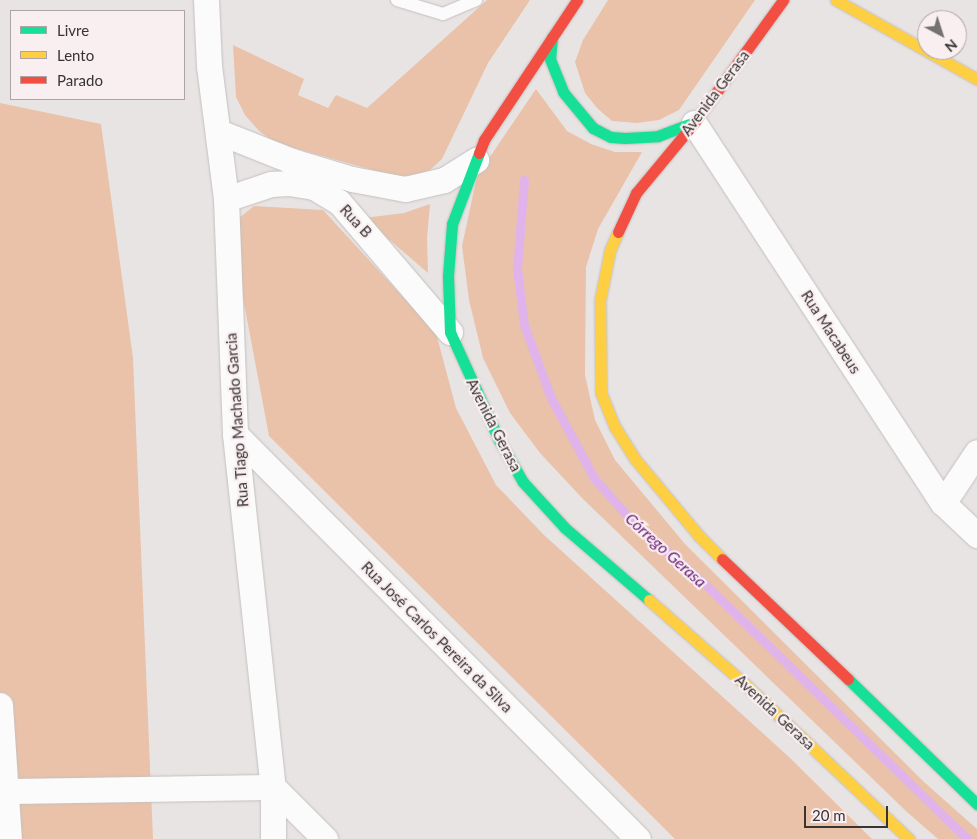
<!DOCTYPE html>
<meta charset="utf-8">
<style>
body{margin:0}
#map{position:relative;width:977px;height:839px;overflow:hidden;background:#e9e4e4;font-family:Lato,sans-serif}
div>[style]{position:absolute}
.green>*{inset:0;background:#e9c2a9}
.stream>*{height:9px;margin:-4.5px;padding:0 4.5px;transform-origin:4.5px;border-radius:4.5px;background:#e0b4eb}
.roads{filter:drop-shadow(0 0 1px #c4c0c0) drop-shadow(0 0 1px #c4c0c0)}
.lane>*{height:12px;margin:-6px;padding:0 6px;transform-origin:6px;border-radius:6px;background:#fcfbfb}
.street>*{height:25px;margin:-12.5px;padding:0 12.5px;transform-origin:12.5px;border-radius:12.5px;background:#fcfbfb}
.fast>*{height:11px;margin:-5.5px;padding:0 5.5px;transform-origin:5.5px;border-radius:5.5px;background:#16e098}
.slow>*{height:11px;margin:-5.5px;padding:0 5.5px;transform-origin:5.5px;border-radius:5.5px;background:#ffcf43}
.jam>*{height:11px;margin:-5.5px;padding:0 5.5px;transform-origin:5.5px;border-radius:5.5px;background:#f24e42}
span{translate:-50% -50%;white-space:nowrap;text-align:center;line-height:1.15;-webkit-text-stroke:4.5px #f9eef0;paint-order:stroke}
.street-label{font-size:15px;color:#383434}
.water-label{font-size:16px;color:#69217c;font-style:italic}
.legend{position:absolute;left:10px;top:10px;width:175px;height:90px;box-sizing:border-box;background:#f9eef0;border:1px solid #aca4a5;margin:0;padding:6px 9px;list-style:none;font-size:15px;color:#383434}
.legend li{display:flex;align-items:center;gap:10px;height:25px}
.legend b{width:25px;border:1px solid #aca4a5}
.north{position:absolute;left:917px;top:10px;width:50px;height:50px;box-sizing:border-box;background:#f9eef0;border:1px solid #aca4a5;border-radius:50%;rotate:140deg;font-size:14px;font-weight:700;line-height:20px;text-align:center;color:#383434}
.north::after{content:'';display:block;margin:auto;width:18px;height:22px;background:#767272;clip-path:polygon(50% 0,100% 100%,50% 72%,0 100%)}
.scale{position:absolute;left:804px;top:806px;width:84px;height:22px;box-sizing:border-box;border:2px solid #383434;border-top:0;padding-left:6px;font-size:15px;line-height:18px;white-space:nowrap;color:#383434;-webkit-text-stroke:4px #f9eef0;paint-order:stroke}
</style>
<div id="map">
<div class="green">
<div style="clip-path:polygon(487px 0,530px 0,488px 63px,442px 159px,430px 170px,414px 176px,398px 177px,276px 143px,259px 131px,245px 115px,236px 97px,233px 45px,304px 79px,298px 95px,328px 108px,336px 95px,367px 108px)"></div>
<div style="clip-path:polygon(608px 0,755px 0,679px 110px,659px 120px,637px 123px,612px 121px,597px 108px,585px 93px,575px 62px,583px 40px)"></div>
<div style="clip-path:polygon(536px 89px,567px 131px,591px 144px,615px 152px,642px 152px,598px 229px,586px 267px,585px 375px,595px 420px,615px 460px,685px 544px,924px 782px,977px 829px,977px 839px,938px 839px,907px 812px,582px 498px,540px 453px,510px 413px,483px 358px,469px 300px,462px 246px,477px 176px)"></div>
<div style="clip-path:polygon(0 103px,101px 124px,133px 358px,153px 839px,0 839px)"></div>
<div style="clip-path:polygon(430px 204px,427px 238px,428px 273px,364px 218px,404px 213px)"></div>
<div style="clip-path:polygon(254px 206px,323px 210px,436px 333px,456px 408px,496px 485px,544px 535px,788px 756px,872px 839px,675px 839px,269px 436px,233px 245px,239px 218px)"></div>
</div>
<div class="stream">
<div style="left:524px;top:180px;width:88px;rotate:94.5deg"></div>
<div style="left:517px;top:268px;width:57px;rotate:83deg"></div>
<div style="left:524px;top:325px;width:78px;rotate:69.7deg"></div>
<div style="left:551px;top:398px;width:91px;rotate:61.7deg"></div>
<div style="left:594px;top:478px;width:55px;rotate:48.7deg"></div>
<div style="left:630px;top:519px;width:102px;rotate:41deg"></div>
<div style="left:707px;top:586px;width:363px;rotate:44.2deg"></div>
</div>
<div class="roads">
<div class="lane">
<div style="left:397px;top:0;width:48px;rotate:16.9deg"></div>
<div style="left:443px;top:14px;width:36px;rotate:-23deg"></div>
</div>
<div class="street">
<div style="left:206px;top:0;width:66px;rotate:87.4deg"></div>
<div style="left:209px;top:66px;width:134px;rotate:82.7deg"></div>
<div style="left:226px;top:199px;width:235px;rotate:87.8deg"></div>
<div style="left:235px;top:434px;width:355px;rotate:83.9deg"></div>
<div style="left:273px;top:787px;width:52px;rotate:90deg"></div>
<div style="left:694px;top:123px;width:454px;rotate:56.8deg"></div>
<div style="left:943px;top:503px;width:47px;rotate:43.3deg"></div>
<div style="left:219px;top:132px;width:79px;rotate:21.7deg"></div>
<div style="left:292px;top:161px;width:63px;rotate:16.7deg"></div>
<div style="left:352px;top:179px;width:54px;rotate:10.7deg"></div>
<div style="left:405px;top:189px;width:40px;rotate:-13deg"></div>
<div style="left:444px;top:180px;width:38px;rotate:-32deg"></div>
<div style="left:226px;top:199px;width:47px;rotate:-18.4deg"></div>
<div style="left:271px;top:184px;width:18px;rotate:-3deg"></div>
<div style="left:289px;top:183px;width:25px;rotate:9deg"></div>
<div style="left:314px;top:187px;width:29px;rotate:31deg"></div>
<div style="left:339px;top:202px;width:171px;rotate:49.5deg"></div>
<div style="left:235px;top:434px;width:571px;rotate:45.14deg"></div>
<div style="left:943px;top:503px;width:61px;rotate:-56.3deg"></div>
<div style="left:0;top:705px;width:134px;rotate:86.2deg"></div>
<div style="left:8px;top:791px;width:265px;rotate:-0.9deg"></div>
<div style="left:273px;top:787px;width:74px;rotate:45deg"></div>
</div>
<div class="fast">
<div style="left:552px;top:37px;width:22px;rotate:95deg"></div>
<div style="left:550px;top:59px;width:35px;rotate:68deg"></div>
<div style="left:563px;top:92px;width:47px;rotate:50.2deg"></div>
<div style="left:593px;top:128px;width:20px;rotate:27deg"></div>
<div style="left:611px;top:137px;width:14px;rotate:4deg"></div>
<div style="left:625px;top:138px;width:33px;rotate:-3deg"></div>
<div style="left:658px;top:136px;width:36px;rotate:-21deg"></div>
<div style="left:479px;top:153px;width:76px;rotate:110.8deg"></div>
<div style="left:452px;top:224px;width:52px;rotate:94.4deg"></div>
<div style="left:448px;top:276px;width:56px;rotate:88deg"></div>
<div style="left:450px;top:332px;width:119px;rotate:65.6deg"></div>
<div style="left:499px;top:440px;width:48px;rotate:60.3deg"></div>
<div style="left:523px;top:482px;width:62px;rotate:47.6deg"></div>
<div style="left:565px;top:528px;width:111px;rotate:40.6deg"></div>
<div style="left:848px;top:679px;width:180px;rotate:44.1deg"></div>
</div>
<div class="slow">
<div style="left:836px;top:0;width:162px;rotate:29.3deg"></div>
<div style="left:618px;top:232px;width:20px;rotate:114deg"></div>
<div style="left:610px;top:250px;width:51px;rotate:101.3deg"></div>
<div style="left:600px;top:300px;width:93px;rotate:89.4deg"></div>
<div style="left:601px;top:393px;width:37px;rotate:68deg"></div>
<div style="left:615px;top:427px;width:38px;rotate:58deg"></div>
<div style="left:635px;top:459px;width:102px;rotate:50.2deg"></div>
<div style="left:700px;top:537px;width:31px;rotate:45deg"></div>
<div style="left:649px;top:600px;width:128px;rotate:41.2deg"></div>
<div style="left:745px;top:684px;width:226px;rotate:43.4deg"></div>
</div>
<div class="jam">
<div style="left:479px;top:153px;width:14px;rotate:-69deg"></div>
<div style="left:484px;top:140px;width:168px;rotate:-56.4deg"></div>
<div style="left:618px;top:232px;width:43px;rotate:-65.2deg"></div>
<div style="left:636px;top:193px;width:91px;rotate:-50.4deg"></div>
<div style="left:694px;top:123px;width:152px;rotate:-54.1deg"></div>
<div style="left:722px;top:559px;width:174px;rotate:43.6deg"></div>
</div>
</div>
<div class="street-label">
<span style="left:715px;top:93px;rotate:-53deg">Avenida Gerasa</span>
<span style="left:356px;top:221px;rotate:47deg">Rua B</span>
<span style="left:831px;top:332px;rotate:57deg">Rua Macabeus</span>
<span style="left:237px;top:420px;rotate:-94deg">Rua Tiago Machado Garcia</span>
<span style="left:494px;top:425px;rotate:63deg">Avenida Gerasa</span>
<span style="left:437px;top:637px;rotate:45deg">Rua José Carlos Pereira da Silva</span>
<span style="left:775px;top:712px;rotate:43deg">Avenida Gerasa</span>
</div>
<div class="water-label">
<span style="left:666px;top:550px;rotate:42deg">Córrego Gerasa</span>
</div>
<ul class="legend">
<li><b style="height:6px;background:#16e098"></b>Livre</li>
<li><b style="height:6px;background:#ffcf43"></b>Lento</li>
<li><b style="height:6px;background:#f24e42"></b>Parado</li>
</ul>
<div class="north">N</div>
<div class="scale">20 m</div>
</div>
